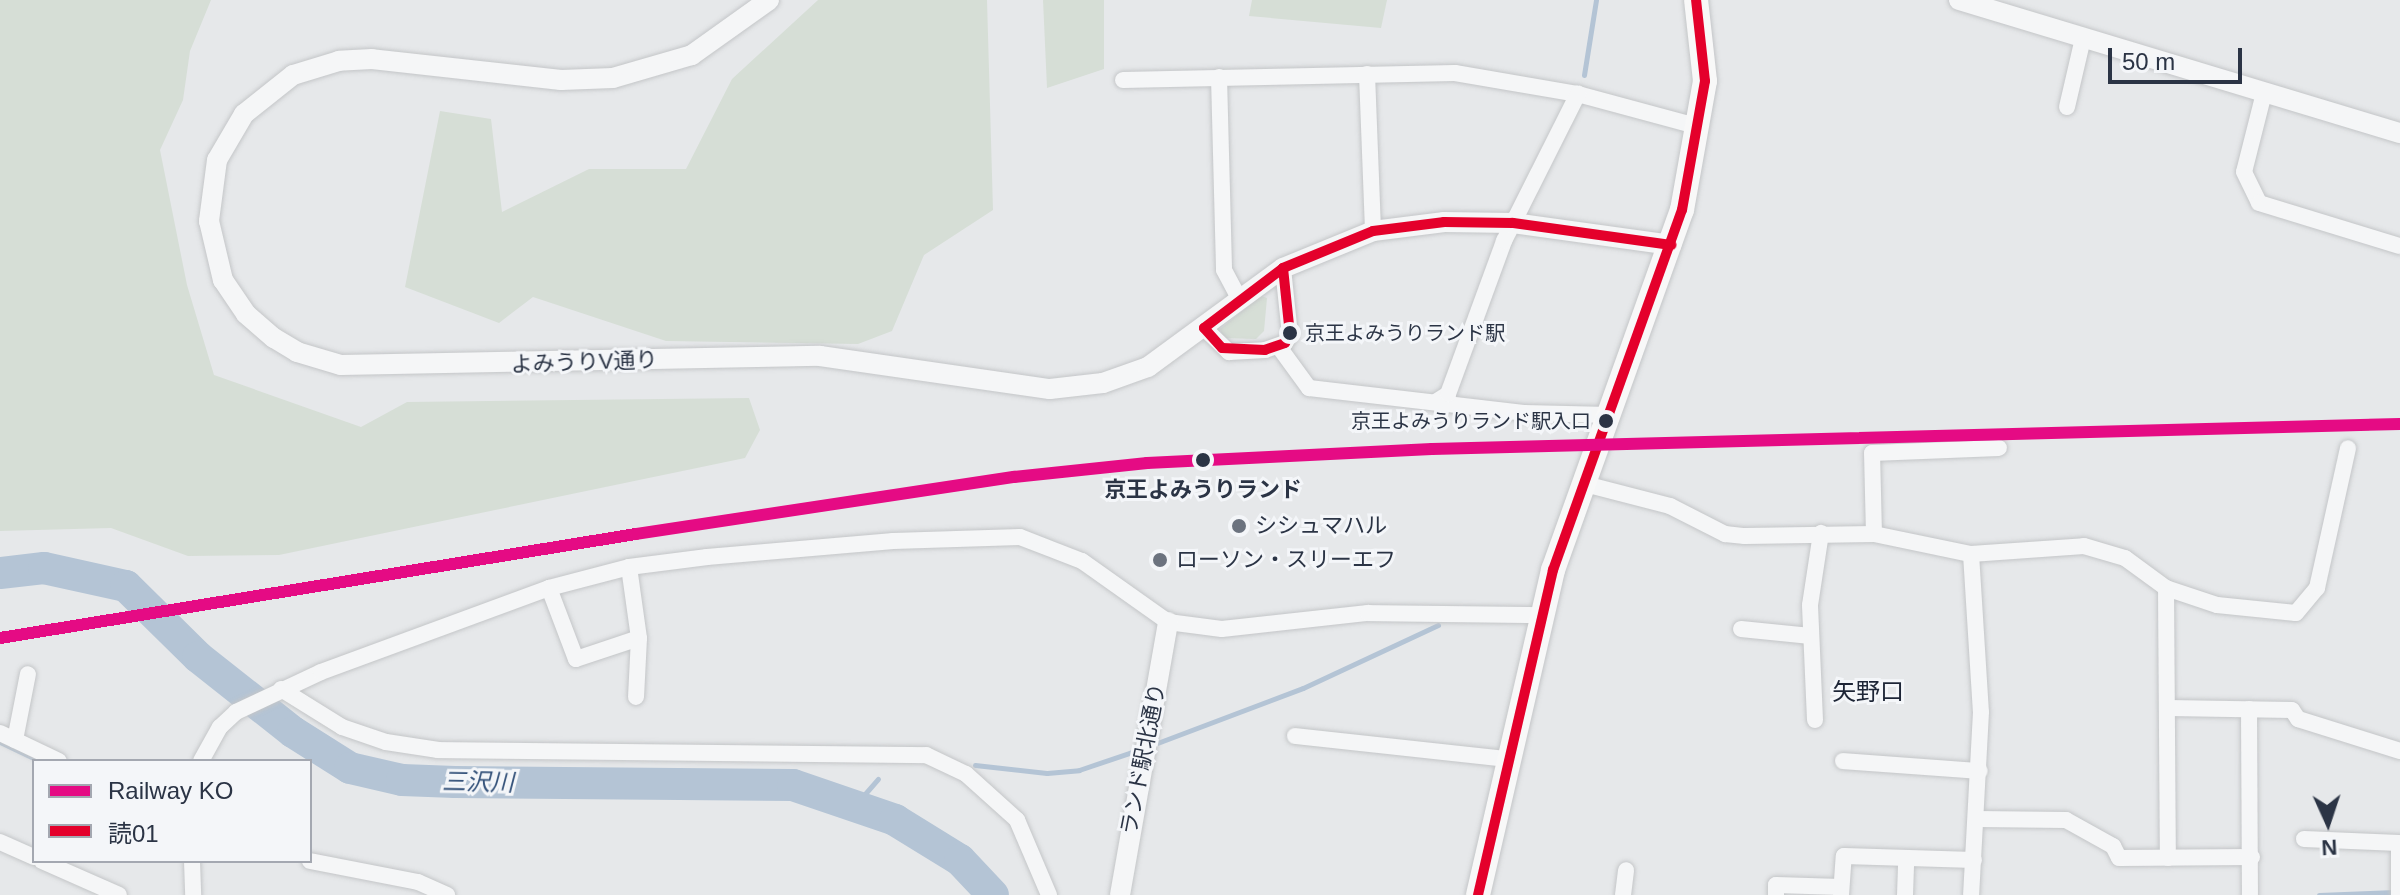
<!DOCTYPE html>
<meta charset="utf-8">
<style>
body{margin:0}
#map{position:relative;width:2400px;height:895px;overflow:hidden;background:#e6e8ea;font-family:Helvetica,"Noto Sans JP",sans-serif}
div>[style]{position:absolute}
.green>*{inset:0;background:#d6ded6}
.stream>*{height:5px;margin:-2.5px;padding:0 2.5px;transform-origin:2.5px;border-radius:2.5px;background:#b4c4d5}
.river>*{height:32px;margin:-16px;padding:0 16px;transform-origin:16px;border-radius:16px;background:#b4c4d5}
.roads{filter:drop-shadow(0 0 2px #c4c6c8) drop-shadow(0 0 2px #c4c6c8)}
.minor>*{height:16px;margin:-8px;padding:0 8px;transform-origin:8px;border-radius:8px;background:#f5f6f7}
.tertiary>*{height:20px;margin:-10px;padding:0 10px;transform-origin:10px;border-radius:10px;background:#f5f6f7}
.secondary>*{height:24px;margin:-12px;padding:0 12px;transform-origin:12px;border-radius:12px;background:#f8f8f8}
.bus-1>*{height:10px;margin:-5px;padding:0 5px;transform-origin:5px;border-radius:5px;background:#e4002b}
.rail-1>*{height:12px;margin:-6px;padding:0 6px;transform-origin:6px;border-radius:6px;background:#e50b84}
.dots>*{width:22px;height:22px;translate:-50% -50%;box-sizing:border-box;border:4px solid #f4f6f9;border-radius:50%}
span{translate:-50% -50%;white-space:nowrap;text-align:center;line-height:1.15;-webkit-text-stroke:6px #f4f6f9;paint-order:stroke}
.bus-label{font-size:20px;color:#2b3445}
.left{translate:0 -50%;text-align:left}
.right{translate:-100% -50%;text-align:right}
.street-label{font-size:22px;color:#2b3445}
.stop-label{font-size:22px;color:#2b3445;font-weight:700}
.poi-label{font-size:22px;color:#2b3445}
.neighbourhood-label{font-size:24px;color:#1d2536}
.water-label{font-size:24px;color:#34527a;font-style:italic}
.legend{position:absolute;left:32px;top:759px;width:280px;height:104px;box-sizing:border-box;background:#f4f6f9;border:2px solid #a4a8b1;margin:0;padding:10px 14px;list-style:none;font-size:24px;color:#2b3445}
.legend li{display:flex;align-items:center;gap:16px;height:40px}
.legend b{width:40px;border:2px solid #a4a8b1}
.north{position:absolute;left:2288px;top:783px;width:80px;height:80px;-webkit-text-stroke:6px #f4f6f9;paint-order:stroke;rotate:177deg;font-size:22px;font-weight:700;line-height:32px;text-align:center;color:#2b3445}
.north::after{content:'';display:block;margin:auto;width:28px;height:36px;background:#2b3445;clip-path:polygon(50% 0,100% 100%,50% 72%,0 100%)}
.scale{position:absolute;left:2108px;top:48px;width:134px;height:36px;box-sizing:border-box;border:4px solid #2b3445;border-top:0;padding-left:10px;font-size:24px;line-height:28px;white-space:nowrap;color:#2b3445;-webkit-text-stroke:6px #f4f6f9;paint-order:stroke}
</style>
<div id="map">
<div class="green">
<div style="clip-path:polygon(0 0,211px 0,190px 51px,183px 100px,160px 150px,187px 285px,214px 375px,361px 427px,407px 402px,749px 398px,760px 430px,745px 458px,279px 555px,188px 556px,111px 528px,0 531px)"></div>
<div style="clip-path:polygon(818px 0,987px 0,993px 210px,924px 255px,892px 331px,858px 344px,666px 341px,533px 297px,499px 323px,405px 287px,440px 111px,491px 119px,502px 212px,589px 169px,686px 169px,732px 79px)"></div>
<div style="clip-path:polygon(1043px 0,1104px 0,1104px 69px,1047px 88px)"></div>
<div style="clip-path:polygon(1252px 0,1387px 0,1381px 28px,1249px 16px)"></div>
<div style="clip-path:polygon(1261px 296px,1267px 298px,1264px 331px,1256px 339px,1223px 338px,1220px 329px)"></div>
</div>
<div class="stream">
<div style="left:1584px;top:75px;width:76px;rotate:-80.9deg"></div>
<div style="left:0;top:742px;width:44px;rotate:25.4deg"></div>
<div style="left:1152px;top:745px;width:161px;rotate:-20.7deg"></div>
<div style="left:1303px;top:688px;width:149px;rotate:-25deg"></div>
<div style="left:975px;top:765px;width:72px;rotate:6.3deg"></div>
<div style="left:1047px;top:773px;width:32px;rotate:-5deg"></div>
<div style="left:1079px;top:770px;width:62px;rotate:-18.7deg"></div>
<div style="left:857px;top:803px;width:32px;rotate:-49deg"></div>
<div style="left:2319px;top:895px;width:76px;rotate:-2.3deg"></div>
</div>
<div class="river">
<div style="left:0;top:573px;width:44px;rotate:-6.5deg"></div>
<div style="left:44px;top:568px;width:84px;rotate:12.4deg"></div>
<div style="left:126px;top:586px;width:101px;rotate:44.6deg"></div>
<div style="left:198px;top:657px;width:121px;rotate:38.3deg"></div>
<div style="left:293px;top:732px;width:67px;rotate:32.3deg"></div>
<div style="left:350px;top:768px;width:53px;rotate:13deg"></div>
<div style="left:402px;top:780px;width:53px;rotate:2.2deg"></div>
<div style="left:455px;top:782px;width:338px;rotate:0.5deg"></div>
<div style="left:793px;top:785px;width:108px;rotate:18.9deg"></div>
<div style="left:895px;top:820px;width:76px;rotate:31.6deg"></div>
<div style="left:960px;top:860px;width:48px;rotate:46.7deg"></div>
</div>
<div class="roads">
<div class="minor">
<div style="left:1367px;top:74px;width:157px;rotate:87.8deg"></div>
<div style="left:1219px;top:77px;width:193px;rotate:88.5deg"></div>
<div style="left:1224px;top:270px;width:32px;rotate:62deg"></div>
<div style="left:1123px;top:80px;width:332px;rotate:-1.2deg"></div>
<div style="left:1455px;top:73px;width:125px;rotate:9.7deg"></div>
<div style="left:1578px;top:94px;width:126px;rotate:15.1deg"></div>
<div style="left:2264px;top:93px;width:81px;rotate:104.2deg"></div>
<div style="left:2244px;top:172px;width:34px;rotate:64deg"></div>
<div style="left:2259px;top:203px;width:147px;rotate:17deg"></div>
<div style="left:2067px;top:107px;width:71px;rotate:-76.9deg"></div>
<div style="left:1204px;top:328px;width:35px;rotate:44deg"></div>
<div style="left:1229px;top:352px;width:36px;rotate:-3deg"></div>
<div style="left:1265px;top:350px;width:21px;rotate:-19deg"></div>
<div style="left:1285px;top:343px;width:9px;rotate:-58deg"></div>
<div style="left:1290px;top:335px;width:67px;rotate:-96deg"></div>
<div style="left:1279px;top:347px;width:51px;rotate:53.8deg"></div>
<div style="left:1309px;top:388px;width:216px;rotate:6.6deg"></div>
<div style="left:1524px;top:413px;width:85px;rotate:1.3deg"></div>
<div style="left:1437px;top:401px;width:13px;rotate:-32deg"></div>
<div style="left:1448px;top:394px;width:163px;rotate:-69.9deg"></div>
<div style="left:1504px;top:241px;width:165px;rotate:-63.3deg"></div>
<div style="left:1581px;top:483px;width:92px;rotate:14.5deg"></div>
<div style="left:1670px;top:506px;width:62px;rotate:27deg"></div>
<div style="left:1725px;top:534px;width:20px;rotate:6deg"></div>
<div style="left:1745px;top:536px;width:129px;rotate:-0.9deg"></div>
<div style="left:1874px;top:534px;width:99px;rotate:11.7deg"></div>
<div style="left:1971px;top:554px;width:113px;rotate:-4deg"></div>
<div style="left:2084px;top:546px;width:43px;rotate:16.3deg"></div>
<div style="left:2125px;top:558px;width:51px;rotate:36.2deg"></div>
<div style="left:2166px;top:588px;width:54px;rotate:18.4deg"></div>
<div style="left:2217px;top:605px;width:79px;rotate:5.8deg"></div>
<div style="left:2296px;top:613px;width:33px;rotate:-50deg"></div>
<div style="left:2317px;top:588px;width:143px;rotate:-77.5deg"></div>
<div style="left:1874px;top:534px;width:81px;rotate:-91.4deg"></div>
<div style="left:1872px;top:453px;width:127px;rotate:-2.3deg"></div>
<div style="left:1971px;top:554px;width:158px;rotate:86.4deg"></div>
<div style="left:1981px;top:712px;width:183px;rotate:93.1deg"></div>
<div style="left:629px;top:567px;width:72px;rotate:82deg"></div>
<div style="left:639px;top:638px;width:59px;rotate:92.9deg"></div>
<div style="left:549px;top:588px;width:76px;rotate:69.2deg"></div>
<div style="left:576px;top:659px;width:66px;rotate:-18.4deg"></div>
<div style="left:2166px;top:588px;width:270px;rotate:89.6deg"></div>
<div style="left:1741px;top:629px;width:70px;rotate:5.7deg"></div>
<div style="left:281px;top:689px;width:72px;rotate:31.9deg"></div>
<div style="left:342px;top:727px;width:46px;rotate:18.8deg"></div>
<div style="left:386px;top:742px;width:53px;rotate:8.7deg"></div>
<div style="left:438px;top:750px;width:488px;rotate:0.6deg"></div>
<div style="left:926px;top:755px;width:44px;rotate:25.4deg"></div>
<div style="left:966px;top:774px;width:69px;rotate:42deg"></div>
<div style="left:1017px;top:820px;width:82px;rotate:66.9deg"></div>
<div style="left:2168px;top:708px;width:124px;rotate:0.9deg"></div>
<div style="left:2292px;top:710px;width:11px;rotate:56deg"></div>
<div style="left:2298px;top:719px;width:107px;rotate:17.4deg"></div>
<div style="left:2249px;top:709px;width:186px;rotate:89.7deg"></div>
<div style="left:1815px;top:720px;width:115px;rotate:-92.5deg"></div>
<div style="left:1810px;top:605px;width:73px;rotate:-81.3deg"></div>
<div style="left:0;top:733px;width:65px;rotate:25.4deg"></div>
<div style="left:1295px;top:736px;width:213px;rotate:6.2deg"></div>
<div style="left:15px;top:740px;width:67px;rotate:-78.9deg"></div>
<div style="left:201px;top:761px;width:39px;rotate:-61deg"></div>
<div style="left:220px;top:727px;width:22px;rotate:-43deg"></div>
<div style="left:236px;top:712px;width:94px;rotate:-25.2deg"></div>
<div style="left:321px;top:672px;width:243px;rotate:-20.2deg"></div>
<div style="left:549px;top:588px;width:83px;rotate:-14.7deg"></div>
<div style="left:629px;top:567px;width:79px;rotate:-7.3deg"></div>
<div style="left:707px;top:557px;width:187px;rotate:-4.9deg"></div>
<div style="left:893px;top:541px;width:127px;rotate:-1.8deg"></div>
<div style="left:1020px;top:537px;width:66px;rotate:21.2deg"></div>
<div style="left:1082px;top:561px;width:105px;rotate:35.3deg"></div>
<div style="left:1168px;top:622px;width:54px;rotate:7.4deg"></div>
<div style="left:1222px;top:629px;width:147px;rotate:-6.3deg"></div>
<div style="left:1368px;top:613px;width:172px;rotate:0.7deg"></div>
<div style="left:1843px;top:761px;width:137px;rotate:4.2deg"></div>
<div style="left:1977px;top:819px;width:89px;rotate:0.6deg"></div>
<div style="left:2066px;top:820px;width:54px;rotate:29deg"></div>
<div style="left:2113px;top:846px;width:13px;rotate:63deg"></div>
<div style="left:2119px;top:858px;width:133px;rotate:-0.4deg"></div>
<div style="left:2304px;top:839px;width:95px;rotate:2.4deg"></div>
<div style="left:2399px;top:843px;width:52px;rotate:90deg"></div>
<div style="left:0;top:842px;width:37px;rotate:24deg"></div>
<div style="left:42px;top:861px;width:84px;rotate:23.8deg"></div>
<div style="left:192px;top:861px;width:34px;rotate:88deg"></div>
<div style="left:310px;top:861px;width:110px;rotate:11deg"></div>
<div style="left:418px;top:882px;width:32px;rotate:24deg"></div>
<div style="left:1623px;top:895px;width:25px;rotate:-83deg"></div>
<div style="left:1776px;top:895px;width:10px;rotate:-90deg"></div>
<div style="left:1776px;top:885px;width:65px;rotate:1.8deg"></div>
<div style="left:1841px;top:895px;width:39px;rotate:-86deg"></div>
<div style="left:1844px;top:856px;width:130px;rotate:1.8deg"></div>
<div style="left:1905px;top:895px;width:37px;rotate:-88deg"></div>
</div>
<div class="tertiary">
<div style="left:769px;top:0;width:95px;rotate:144.5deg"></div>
<div style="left:692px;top:55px;width:82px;rotate:163.8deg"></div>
<div style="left:613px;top:78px;width:52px;rotate:177.8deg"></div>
<div style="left:561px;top:80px;width:190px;rotate:-173.7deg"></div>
<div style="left:372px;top:59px;width:33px;rotate:177deg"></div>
<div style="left:339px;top:61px;width:48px;rotate:163.1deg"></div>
<div style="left:293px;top:75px;width:63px;rotate:141.5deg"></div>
<div style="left:244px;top:114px;width:53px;rotate:120.4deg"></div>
<div style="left:217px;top:160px;width:62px;rotate:97.5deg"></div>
<div style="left:209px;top:221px;width:61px;rotate:76.7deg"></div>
<div style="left:223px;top:280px;width:41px;rotate:55.9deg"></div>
<div style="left:246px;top:314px;width:37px;rotate:41deg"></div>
<div style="left:274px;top:338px;width:27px;rotate:31deg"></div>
<div style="left:297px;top:352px;width:46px;rotate:16.5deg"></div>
<div style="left:341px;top:365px;width:479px;rotate:-1.1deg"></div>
<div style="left:820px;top:356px;width:232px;rotate:8.2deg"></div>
<div style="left:1050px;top:389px;width:53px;rotate:-6.5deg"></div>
<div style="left:1103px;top:383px;width:48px;rotate:-19.6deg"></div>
<div style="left:1148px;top:367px;width:167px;rotate:-36.3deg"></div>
<div style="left:1283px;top:268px;width:97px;rotate:-22.3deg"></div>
<div style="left:1373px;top:231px;width:72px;rotate:-7.2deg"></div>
<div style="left:1444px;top:222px;width:69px;rotate:0.8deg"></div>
<div style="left:1513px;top:223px;width:160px;rotate:7.9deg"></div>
<div style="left:1959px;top:0;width:461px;rotate:16.8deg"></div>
<div style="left:1120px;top:895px;width:277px;rotate:-80deg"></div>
</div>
<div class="secondary">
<div style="left:1478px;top:895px;width:334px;rotate:-77deg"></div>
<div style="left:1553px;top:570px;width:382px;rotate:-70.3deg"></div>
<div style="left:1682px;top:210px;width:131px;rotate:-79.9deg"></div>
<div style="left:1705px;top:81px;width:81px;rotate:-96.3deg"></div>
</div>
</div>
<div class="bus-1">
<div style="left:1283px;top:268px;width:67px;rotate:84deg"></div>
<div style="left:1290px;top:335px;width:9px;rotate:122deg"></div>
<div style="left:1285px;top:343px;width:21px;rotate:161deg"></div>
<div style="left:1265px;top:350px;width:43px;rotate:-177.3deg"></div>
<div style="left:1222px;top:348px;width:27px;rotate:-132deg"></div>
<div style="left:1204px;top:328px;width:99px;rotate:-37.2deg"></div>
<div style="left:1283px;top:268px;width:97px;rotate:-22.3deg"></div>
<div style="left:1373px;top:231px;width:72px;rotate:-7.2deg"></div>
<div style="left:1444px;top:222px;width:69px;rotate:0.8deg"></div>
<div style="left:1513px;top:223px;width:160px;rotate:7.9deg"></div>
<div style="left:1478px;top:895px;width:334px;rotate:-77deg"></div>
<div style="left:1553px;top:570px;width:382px;rotate:-70.3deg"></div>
<div style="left:1682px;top:210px;width:131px;rotate:-79.9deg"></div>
<div style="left:1705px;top:81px;width:81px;rotate:-96.3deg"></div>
</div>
<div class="rail-1">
<div style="left:0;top:638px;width:644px;rotate:-9.29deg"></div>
<div style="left:636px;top:534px;width:382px;rotate:-8.6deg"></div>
<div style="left:1014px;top:477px;width:134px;rotate:-6deg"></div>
<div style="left:1147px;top:463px;width:285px;rotate:-2.8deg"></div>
<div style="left:1432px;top:449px;width:968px;rotate:-1.48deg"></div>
</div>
<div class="dots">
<div style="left:1290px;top:333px;background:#2b3445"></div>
<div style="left:1606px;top:421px;background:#2b3445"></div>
<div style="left:1203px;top:460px;background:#2b3445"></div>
<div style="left:1239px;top:526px;background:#6c737f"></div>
<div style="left:1160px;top:560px;background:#6c737f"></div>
</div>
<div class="bus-label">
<span class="left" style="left:1305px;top:333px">京王よみうりランド駅</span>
<span class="right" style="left:1591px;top:421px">京王よみうりランド駅入口</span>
</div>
<div class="street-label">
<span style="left:584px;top:362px;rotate:-2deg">よみうりV通り</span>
<span style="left:1143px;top:759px;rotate:-79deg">ランド駅北通り</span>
</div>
<div class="stop-label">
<span style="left:1203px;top:490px">京王よみうりランド</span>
</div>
<div class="poi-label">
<span class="left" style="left:1255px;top:526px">シシュマハル</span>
<span class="left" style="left:1176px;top:560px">ローソン・スリーエフ</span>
</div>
<div class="neighbourhood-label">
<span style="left:1868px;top:692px">矢野口</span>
</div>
<div class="water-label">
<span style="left:478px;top:782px;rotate:1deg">三沢川</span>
</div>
<ul class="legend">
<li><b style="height:10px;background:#e50b84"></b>Railway KO</li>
<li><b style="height:10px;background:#e4002b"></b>読01</li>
</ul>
<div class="north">N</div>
<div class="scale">50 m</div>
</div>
